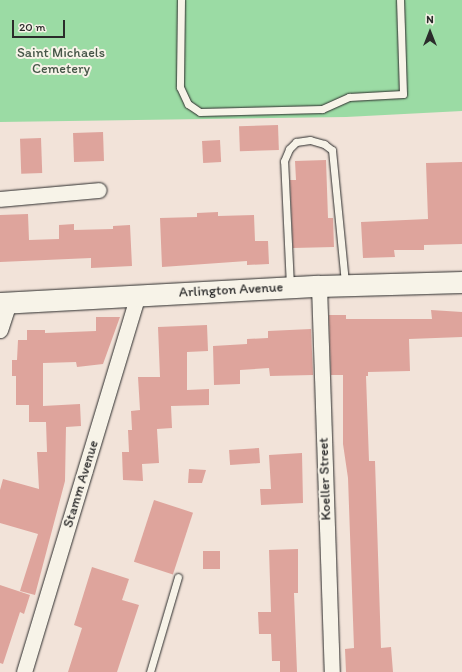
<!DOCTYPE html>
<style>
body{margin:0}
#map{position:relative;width:462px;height:672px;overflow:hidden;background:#f2e3d9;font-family:Itim,sans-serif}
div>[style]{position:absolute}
.green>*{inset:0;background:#9bdba4}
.building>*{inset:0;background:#dea49c;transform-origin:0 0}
.roads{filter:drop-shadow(0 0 1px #2b2b2b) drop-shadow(0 0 1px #2b2b2b)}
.lane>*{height:7px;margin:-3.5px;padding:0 3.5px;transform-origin:3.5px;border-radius:3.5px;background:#f7f3e8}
.street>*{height:15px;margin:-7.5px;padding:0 7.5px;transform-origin:7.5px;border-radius:7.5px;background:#f7f3e8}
.secondary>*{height:21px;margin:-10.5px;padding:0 10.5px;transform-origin:10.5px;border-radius:10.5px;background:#f7f3e8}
span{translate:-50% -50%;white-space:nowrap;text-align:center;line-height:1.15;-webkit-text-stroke:4px #f7f3e8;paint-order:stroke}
.park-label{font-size:14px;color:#475749}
.street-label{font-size:14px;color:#2b2b2b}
.north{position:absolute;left:410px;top:12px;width:40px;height:40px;-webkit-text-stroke:3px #f7f3e8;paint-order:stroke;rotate:0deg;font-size:11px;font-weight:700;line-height:16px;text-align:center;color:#2b2b2b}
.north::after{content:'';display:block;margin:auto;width:14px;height:18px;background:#2b2b2b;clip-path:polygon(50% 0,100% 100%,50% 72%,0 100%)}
.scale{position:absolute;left:12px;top:20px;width:53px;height:18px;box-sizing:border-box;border:2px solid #2b2b2b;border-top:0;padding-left:5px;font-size:12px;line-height:14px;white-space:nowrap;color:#2b2b2b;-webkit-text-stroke:3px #f7f3e8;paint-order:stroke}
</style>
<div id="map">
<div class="green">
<div style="clip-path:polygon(0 0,462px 0,462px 111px,346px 117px,0 122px)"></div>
</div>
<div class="building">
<div style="left:278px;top:125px;width:25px;height:39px;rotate:88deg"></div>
<div style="left:103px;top:132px;width:29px;height:30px;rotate:88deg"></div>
<div style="left:41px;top:138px;width:35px;height:21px;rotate:88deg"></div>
<div style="left:220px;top:140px;width:22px;height:18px;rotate:87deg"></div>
<div style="clip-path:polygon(326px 160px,328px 218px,333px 218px,334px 247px,293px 248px,290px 180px,296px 180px,295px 161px)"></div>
<div style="clip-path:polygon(462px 162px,462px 244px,424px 245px,424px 250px,394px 250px,395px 257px,363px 258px,361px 222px,428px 219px,426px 163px)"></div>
<div style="clip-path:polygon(218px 212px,218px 216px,254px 215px,255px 241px,268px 241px,269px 264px,247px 265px,247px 261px,162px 267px,160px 218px,197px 217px,197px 213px)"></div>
<div style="clip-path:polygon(28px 214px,29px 240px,59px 239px,59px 225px,74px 224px,74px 230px,113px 229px,113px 226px,130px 225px,132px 266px,91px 268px,91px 258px,0 262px,0 215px)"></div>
<div style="clip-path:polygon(431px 310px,462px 312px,462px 337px,409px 339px,410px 371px,368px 372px,368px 376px,366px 376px,369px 461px,375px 461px,381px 648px,391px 647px,393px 672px,346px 672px,345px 649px,354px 648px,348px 478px,343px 444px,343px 375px,331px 375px,329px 315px,346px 315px,346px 319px,432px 319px)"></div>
<div style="clip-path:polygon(96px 317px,120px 317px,103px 364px,77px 367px,76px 362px,43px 363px,43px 406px,80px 404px,81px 426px,66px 427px,65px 481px,35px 595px,20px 591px,38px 534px,0 523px,0 490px,3px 479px,39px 489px,37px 452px,47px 452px,46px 422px,29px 422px,29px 405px,16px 405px,16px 376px,12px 376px,12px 360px,17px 360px,18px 340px,27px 340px,27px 330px,45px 330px,45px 333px,96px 331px)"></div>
<div style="clip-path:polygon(207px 325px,208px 351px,187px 352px,187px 390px,209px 389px,209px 405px,171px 406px,172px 428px,157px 429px,159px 463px,142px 464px,143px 481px,123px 480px,122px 452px,129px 452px,128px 430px,132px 430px,131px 411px,140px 410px,138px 377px,160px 377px,158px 327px)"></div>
<div style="clip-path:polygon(311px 329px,313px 375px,270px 376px,269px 368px,240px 370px,240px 384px,214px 385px,213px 346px,247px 344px,247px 339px,268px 338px,268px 331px)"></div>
<div style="left:259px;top:448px;width:15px;height:30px;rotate:86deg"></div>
<div style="clip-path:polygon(302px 453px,303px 503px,261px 505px,260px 489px,271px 489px,269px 455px)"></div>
<div style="clip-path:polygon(189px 469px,206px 470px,202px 483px,188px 483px)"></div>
<div style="left:154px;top:500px;width:41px;height:65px;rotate:18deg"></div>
<div style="clip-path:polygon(298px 549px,298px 593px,294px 593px,297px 672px,280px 672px,280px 661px,272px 661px,271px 634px,259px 634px,258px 612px,271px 612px,269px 550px)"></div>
<div style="left:220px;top:551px;width:18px;height:17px;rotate:90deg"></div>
<div style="clip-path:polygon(92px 567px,129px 579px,122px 600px,139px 605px,117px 672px,68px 672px,82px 628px,74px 625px)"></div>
<div style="clip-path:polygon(0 585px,30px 595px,24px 614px,20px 612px,3px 664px,0 663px)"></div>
</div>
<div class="roads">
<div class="lane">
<div style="left:181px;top:0;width:87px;rotate:90.7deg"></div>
<div style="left:180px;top:87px;width:19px;rotate:65deg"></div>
<div style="left:188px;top:104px;width:14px;rotate:34deg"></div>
<div style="left:200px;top:112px;width:122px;rotate:-1.4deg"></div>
<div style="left:322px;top:109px;width:30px;rotate:-24deg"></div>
<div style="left:349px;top:97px;width:54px;rotate:-3.2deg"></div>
<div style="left:403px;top:94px;width:94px;rotate:-91.8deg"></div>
<div style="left:290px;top:286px;width:125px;rotate:-92.7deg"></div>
<div style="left:284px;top:161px;width:13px;rotate:-67deg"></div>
<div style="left:289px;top:149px;width:10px;rotate:-45deg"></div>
<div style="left:296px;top:142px;width:14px;rotate:-8deg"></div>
<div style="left:310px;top:140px;width:15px;rotate:16deg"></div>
<div style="left:324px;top:144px;width:10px;rotate:37deg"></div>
<div style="left:332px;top:150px;width:134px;rotate:84.4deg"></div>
<div style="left:150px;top:672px;width:99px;rotate:-73.6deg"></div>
</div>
<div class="street">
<div style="left:0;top:199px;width:99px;rotate:-5.2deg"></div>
<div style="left:319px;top:286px;width:386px;rotate:88.1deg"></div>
<div style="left:0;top:330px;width:28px;rotate:-72deg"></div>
<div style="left:24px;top:672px;width:394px;rotate:-73.2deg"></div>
</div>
<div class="secondary">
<div style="left:0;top:303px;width:319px;rotate:-3.1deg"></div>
<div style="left:319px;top:286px;width:143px;rotate:-1.6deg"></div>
</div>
</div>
<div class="park-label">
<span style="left:61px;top:61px">Saint Michaels<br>Cemetery</span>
</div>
<div class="street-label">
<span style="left:231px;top:290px;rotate:-3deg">Arlington Avenue</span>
<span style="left:325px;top:479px;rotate:-92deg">Koeller Street</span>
<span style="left:81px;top:484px;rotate:-73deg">Stamm Avenue</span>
</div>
<div class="north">N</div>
<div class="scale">20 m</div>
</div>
